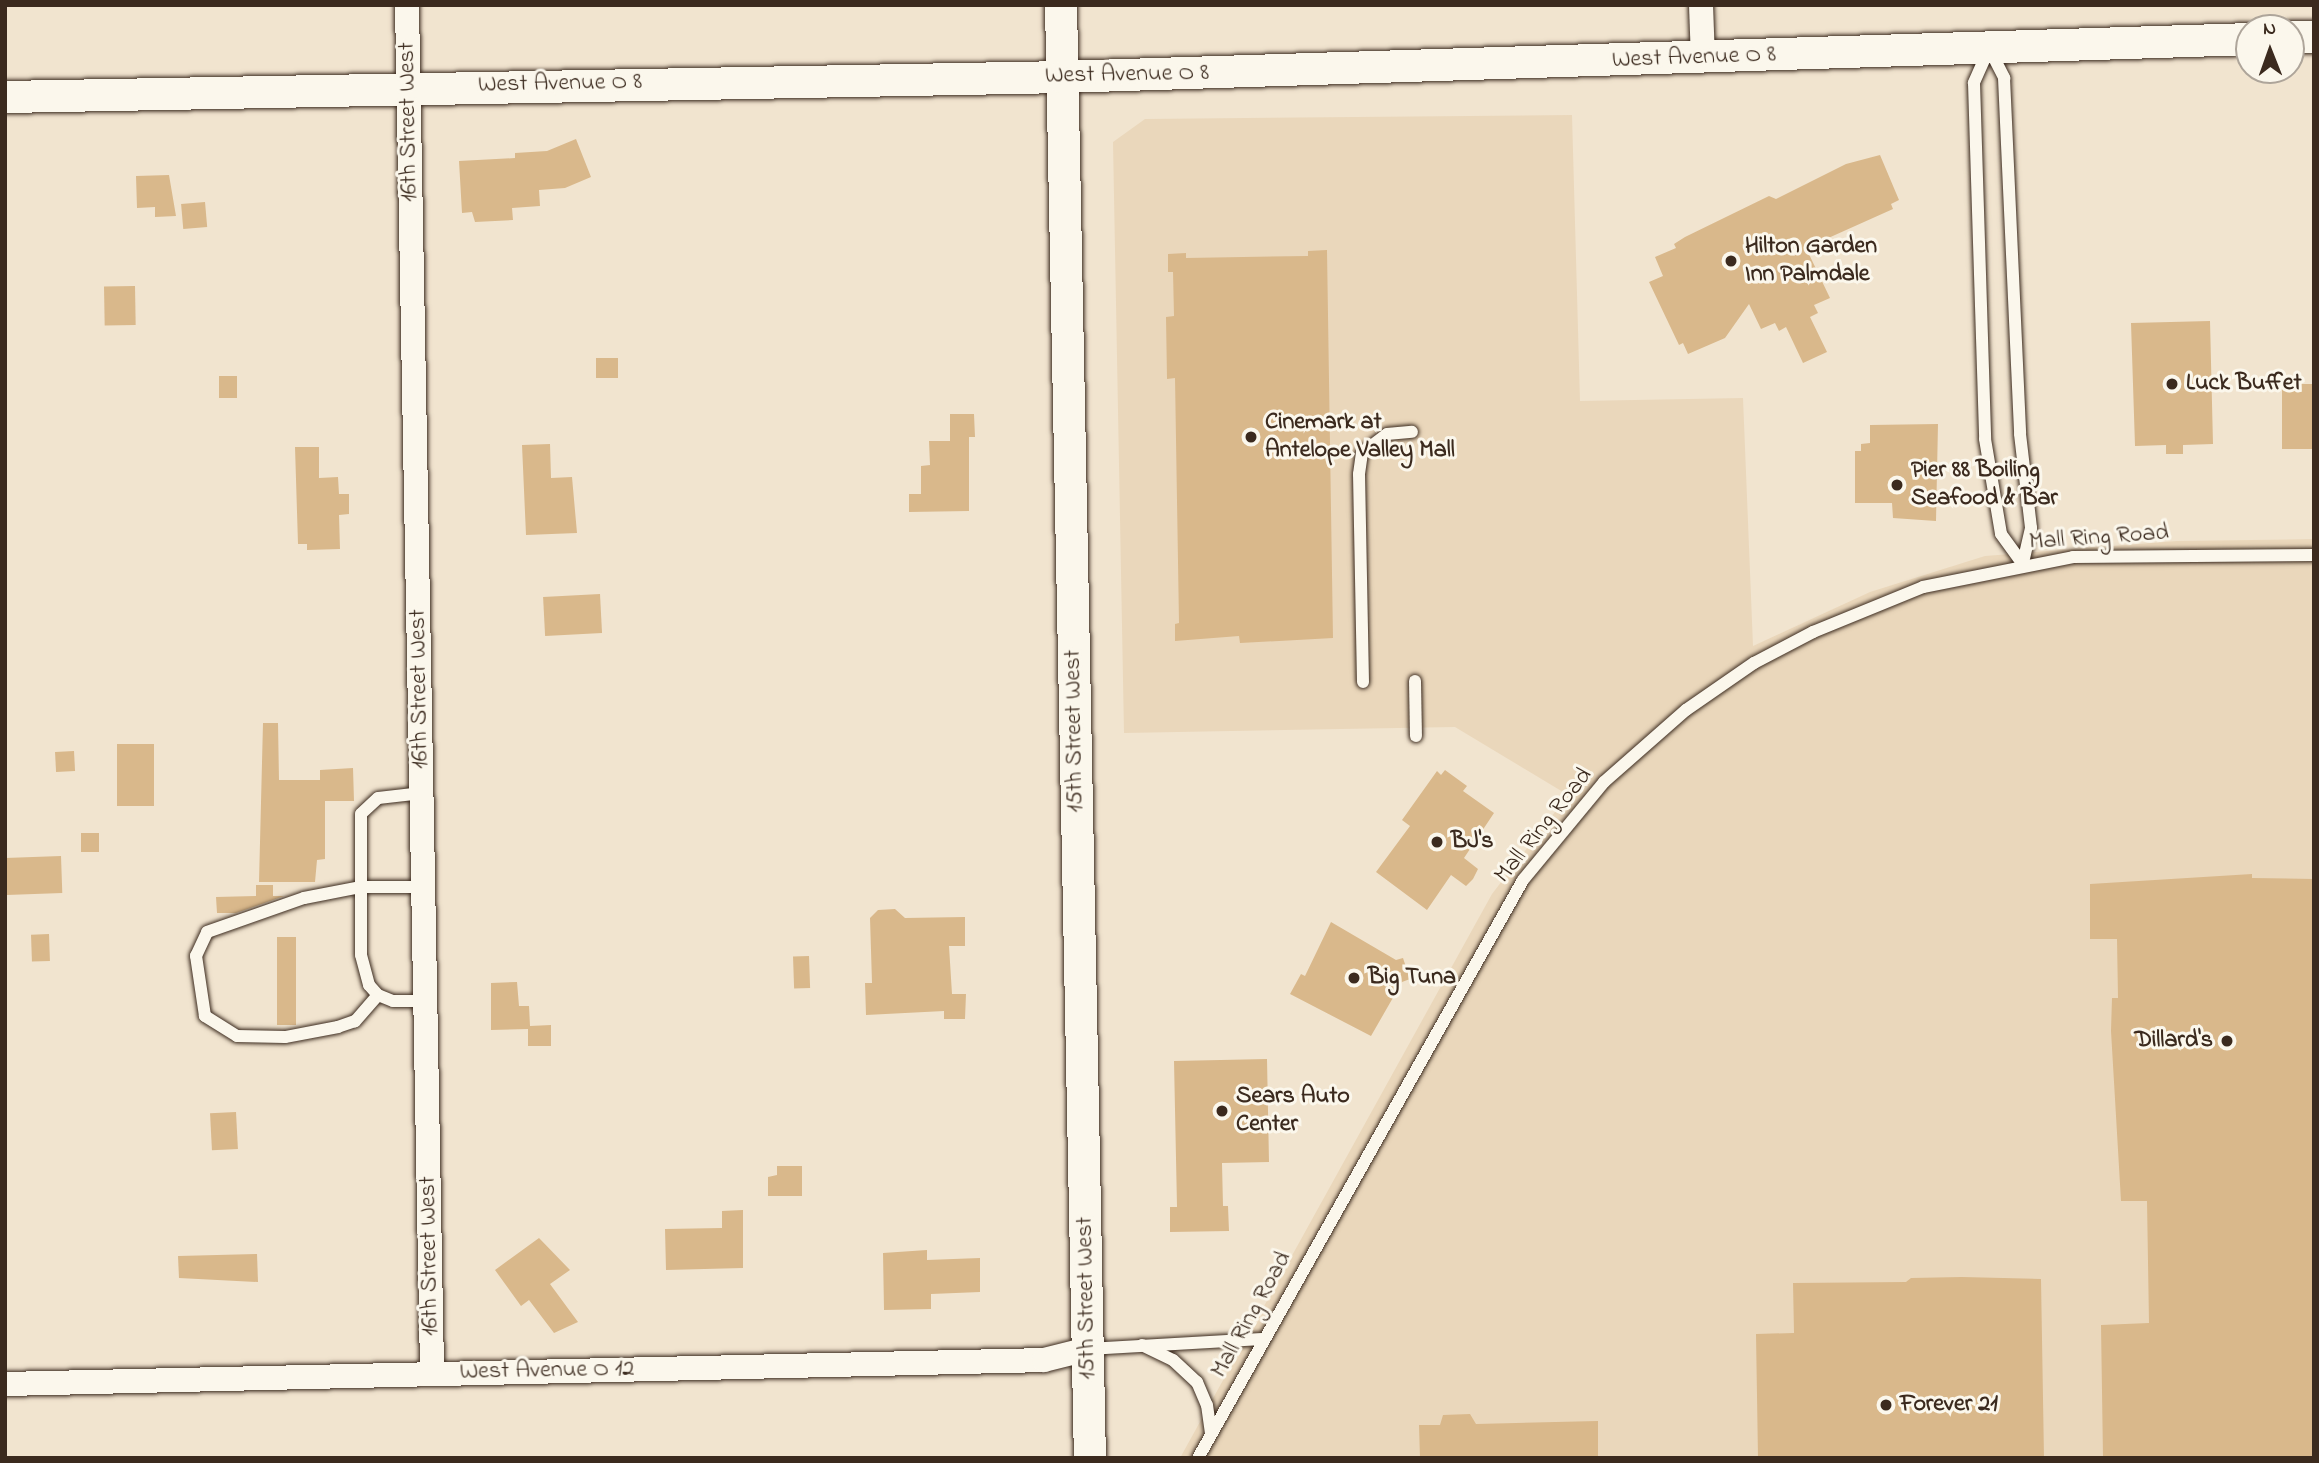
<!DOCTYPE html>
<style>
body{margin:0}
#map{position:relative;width:2319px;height:1463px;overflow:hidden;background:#f1e4cf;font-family:"Indie Flower",sans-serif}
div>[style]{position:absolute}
.built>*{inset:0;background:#ead7bb}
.building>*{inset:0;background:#d9b88b;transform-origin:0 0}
.roads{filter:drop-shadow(0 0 2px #3b2a1e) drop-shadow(0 0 2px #3b2a1e)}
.service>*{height:12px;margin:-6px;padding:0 6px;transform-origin:6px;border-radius:6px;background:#fbf7ec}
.minor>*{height:24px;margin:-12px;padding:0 12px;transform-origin:12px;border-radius:12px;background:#fbf7ec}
.tertiary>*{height:32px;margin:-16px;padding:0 16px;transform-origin:16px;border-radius:16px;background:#fbf7ec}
.dots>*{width:19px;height:19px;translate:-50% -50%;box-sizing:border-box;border:4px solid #fbf7ec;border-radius:50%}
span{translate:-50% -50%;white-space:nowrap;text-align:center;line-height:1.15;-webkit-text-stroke:6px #fbf7ec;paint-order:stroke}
.street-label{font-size:24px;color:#3b2a1e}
.poi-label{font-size:24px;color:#3b2a1e;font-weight:700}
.left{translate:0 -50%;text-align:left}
.right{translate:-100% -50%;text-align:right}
.frame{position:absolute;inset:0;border:7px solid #3b2a1e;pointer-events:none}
.north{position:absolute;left:2235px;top:14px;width:70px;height:70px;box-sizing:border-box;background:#fbf7ec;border:2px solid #aea59a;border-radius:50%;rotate:359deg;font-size:19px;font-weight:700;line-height:28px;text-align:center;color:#3b2a1e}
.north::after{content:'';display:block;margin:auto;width:24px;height:32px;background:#3b2a1e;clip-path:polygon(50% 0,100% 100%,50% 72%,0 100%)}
</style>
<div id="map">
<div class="built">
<div style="clip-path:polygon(1572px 115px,1580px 401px,1743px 398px,1753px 646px,1870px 592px,1985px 556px,2177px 541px,2314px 539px,2314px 1458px,1180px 1458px,1492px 894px,1568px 795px,1455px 727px,1124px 733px,1113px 142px,1145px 119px)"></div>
</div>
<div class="building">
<div style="clip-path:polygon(576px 139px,591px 177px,565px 188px,539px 190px,540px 206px,512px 208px,513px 220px,475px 222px,472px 212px,462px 213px,459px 161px,515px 158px,515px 153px,547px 151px)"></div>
<div style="clip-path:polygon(1880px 155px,1899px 200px,1891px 204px,1893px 209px,1806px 248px,1830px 298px,1814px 305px,1818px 313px,1810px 317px,1827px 352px,1803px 363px,1786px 327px,1779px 331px,1775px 323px,1761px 329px,1749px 304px,1725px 338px,1688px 354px,1683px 343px,1679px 345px,1649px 282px,1663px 276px,1655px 257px,1676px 248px,1674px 244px,1685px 237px,1769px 196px,1776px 199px,1846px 164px)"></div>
<div style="clip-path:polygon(169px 175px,176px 216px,155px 217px,155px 207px,137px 208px,136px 176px)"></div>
<div style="left:205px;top:202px;width:25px;height:24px;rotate:85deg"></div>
<div style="clip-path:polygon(1327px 250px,1333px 638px,1240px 643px,1239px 636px,1175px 641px,1175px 624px,1179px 623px,1175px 378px,1167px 379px,1166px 317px,1174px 316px,1173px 272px,1168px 272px,1168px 254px,1186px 253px,1186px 258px,1308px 256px,1308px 251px)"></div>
<div style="left:135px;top:286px;width:39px;height:31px;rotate:89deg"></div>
<div style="clip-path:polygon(2210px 321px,2213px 444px,2183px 445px,2183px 454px,2166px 454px,2166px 445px,2135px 446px,2131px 323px)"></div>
<div style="left:596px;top:358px;width:22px;height:20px"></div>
<div style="left:237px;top:376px;width:22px;height:18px;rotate:90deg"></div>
<div style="left:2314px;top:384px;width:65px;height:32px;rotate:90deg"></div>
<div style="clip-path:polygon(950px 414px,974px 414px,975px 437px,969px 437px,969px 511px,909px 512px,909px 494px,921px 494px,921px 466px,930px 465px,929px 441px,950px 441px)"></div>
<div style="clip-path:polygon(1938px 424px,1936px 521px,1893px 518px,1892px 503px,1855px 503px,1855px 451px,1861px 451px,1861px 444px,1870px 443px,1870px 425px)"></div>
<div style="clip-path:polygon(550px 444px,551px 478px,572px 477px,577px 533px,526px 535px,522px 445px)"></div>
<div style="clip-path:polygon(295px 447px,319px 447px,319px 478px,338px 477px,339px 494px,349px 494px,349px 514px,339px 515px,340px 549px,307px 550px,307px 544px,298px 544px)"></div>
<div style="left:600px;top:594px;width:39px;height:57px;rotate:87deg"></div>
<div style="clip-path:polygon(263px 723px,278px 723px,279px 780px,320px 780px,320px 770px,353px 768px,354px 801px,325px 801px,325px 859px,317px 860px,315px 882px,259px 882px)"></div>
<div style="left:154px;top:744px;width:62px;height:37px;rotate:90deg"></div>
<div style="left:74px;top:751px;width:20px;height:19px;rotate:87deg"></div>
<div style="clip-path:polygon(1445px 770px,1467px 786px,1463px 791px,1494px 813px,1464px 858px,1478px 869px,1473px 879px,1466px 886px,1451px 875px,1427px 910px,1376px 872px,1410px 826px,1402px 820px,1437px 771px,1441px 775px)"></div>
<div style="left:81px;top:833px;width:18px;height:19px"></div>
<div style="left:61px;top:856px;width:37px;height:56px;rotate:88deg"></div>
<div style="clip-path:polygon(2252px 874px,2252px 878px,2314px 879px,2314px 1458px,2103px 1458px,2101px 1325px,2149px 1323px,2147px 1201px,2121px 1201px,2111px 1031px,2112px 998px,2118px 998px,2117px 939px,2090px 939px,2090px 884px)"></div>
<div style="clip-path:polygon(256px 885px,273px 885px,273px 896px,284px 896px,236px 913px,217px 913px,216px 897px,256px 896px)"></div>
<div style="clip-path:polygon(895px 909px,905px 918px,965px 917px,965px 946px,949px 946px,952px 994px,966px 994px,965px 1019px,944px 1019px,944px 1011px,866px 1015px,865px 983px,872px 983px,870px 918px,878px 910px)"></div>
<div style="clip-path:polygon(1331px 922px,1396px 960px,1403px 958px,1410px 979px,1402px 982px,1371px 1036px,1290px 994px,1301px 974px,1305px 976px)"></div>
<div style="left:49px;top:934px;width:27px;height:18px;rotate:88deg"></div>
<div style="left:277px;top:937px;width:19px;height:88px"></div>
<div style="left:809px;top:956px;width:32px;height:16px;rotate:88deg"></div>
<div style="clip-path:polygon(517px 982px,519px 1006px,529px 1006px,530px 1026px,551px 1025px,551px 1046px,528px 1046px,528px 1029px,491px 1030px,491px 983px)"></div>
<div style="clip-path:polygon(1267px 1059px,1269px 1162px,1222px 1163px,1223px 1206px,1228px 1206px,1229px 1231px,1170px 1232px,1170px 1207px,1177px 1207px,1174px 1061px)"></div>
<div style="left:236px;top:1112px;width:37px;height:26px;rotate:87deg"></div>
<div style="clip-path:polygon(777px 1166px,802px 1166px,802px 1196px,768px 1196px,768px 1177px,777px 1175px)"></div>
<div style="clip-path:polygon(743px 1210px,743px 1268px,666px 1270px,665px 1229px,722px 1228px,722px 1211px)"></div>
<div style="clip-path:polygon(539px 1238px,570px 1270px,550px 1284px,578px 1322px,554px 1333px,529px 1300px,521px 1306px,495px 1270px)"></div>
<div style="clip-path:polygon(927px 1250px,927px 1260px,980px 1258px,980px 1292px,931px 1294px,931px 1309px,884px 1310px,883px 1253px)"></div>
<div style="clip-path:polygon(257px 1254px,258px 1282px,179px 1278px,178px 1256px)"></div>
<div style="clip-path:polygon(1962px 1277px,2041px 1279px,2044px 1458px,1758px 1458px,1756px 1334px,1794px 1333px,1793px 1283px,1906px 1282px,1911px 1278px)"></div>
<div style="clip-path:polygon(1470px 1414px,1476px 1424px,1598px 1421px,1598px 1458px,1420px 1458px,1419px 1425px,1440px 1425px,1443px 1415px)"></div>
</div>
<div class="roads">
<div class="service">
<div style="left:1989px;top:48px;width:34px;rotate:63deg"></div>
<div style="left:2004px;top:78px;width:356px;rotate:87.4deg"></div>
<div style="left:2020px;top:434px;width:95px;rotate:83.3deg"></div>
<div style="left:2031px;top:528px;width:37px;rotate:103deg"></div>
<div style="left:1988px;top:51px;width:35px;rotate:114deg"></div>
<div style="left:1974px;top:83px;width:356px;rotate:88.2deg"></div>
<div style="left:1985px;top:439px;width:96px;rotate:80.4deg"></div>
<div style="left:2001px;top:534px;width:37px;rotate:54deg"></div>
<div style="left:1415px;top:681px;width:55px;rotate:89deg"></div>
<div style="left:1363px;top:682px;width:208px;rotate:-91.1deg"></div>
<div style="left:1359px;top:474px;width:21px;rotate:-82deg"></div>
<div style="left:1362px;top:453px;width:31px;rotate:-37deg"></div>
<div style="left:1387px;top:434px;width:25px;rotate:-5deg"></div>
<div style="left:422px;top:793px;width:44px;rotate:173.5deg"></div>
<div style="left:378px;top:798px;width:23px;rotate:137deg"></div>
<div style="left:361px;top:814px;width:141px;rotate:90deg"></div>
<div style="left:361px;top:955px;width:31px;rotate:75deg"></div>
<div style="left:369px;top:985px;width:13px;rotate:48deg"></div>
<div style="left:378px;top:995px;width:16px;rotate:22deg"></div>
<div style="left:393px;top:1001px;width:33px"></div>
<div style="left:378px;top:995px;width:35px;rotate:131deg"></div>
<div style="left:355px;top:1021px;width:18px;rotate:161deg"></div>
<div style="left:338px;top:1027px;width:54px;rotate:169.3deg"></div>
<div style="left:285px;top:1037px;width:48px;rotate:-178.8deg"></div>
<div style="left:237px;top:1036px;width:38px;rotate:-148deg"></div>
<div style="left:205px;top:1016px;width:61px;rotate:-98.5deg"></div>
<div style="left:196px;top:956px;width:26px;rotate:-65deg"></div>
<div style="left:207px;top:932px;width:103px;rotate:-19.3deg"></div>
<div style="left:304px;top:898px;width:57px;rotate:-11.1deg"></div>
<div style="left:360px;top:887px;width:64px"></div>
<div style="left:1142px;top:1345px;width:34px;rotate:26deg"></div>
<div style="left:1173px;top:1360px;width:33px;rotate:43deg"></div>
<div style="left:1197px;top:1382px;width:25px;rotate:67deg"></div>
<div style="left:1207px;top:1405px;width:28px;rotate:82deg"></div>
<div style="left:1088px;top:1349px;width:174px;rotate:-3.3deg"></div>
<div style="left:1198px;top:1458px;width:663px;rotate:-60.65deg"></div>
<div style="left:1523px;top:880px;width:127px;rotate:-50.4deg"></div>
<div style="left:1604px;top:782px;width:109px;rotate:-41.3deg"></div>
<div style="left:1686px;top:710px;width:83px;rotate:-34.7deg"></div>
<div style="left:1754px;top:663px;width:67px;rotate:-27.7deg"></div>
<div style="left:1813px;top:632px;width:119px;rotate:-22.2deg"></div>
<div style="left:1923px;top:587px;width:153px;rotate:-11.3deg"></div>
<div style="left:2073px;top:557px;width:241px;rotate:-0.5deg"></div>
</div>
<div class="minor">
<div style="left:407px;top:5px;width:1368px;rotate:88.95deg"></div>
<div style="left:1701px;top:5px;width:54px;rotate:87.9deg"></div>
<div style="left:5px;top:1384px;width:1039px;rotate:-1.32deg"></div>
<div style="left:1044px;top:1360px;width:45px;rotate:-14deg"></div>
</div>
<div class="tertiary">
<div style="left:1061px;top:5px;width:1453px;rotate:88.86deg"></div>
<div style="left:2291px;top:37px;width:23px"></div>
<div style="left:5px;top:97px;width:1057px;rotate:-1.08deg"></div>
<div style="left:1062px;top:77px;width:1188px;rotate:-1.83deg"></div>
</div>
</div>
<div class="dots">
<div style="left:1731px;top:261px;background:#3b2a1e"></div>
<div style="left:2172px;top:384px;background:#3b2a1e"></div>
<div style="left:1251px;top:437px;background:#3b2a1e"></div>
<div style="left:1897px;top:485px;background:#3b2a1e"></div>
<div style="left:1437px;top:842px;background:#3b2a1e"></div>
<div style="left:1354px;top:978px;background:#3b2a1e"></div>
<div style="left:2227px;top:1041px;background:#3b2a1e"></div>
<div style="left:1222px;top:1111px;background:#3b2a1e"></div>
<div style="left:1886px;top:1405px;background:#3b2a1e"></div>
</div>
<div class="street-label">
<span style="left:1694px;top:58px;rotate:-2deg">West Avenue O 8</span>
<span style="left:1127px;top:75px;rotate:-1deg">West Avenue O 8</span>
<span style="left:560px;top:84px;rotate:-1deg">West Avenue O 8</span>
<span style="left:409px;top:122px;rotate:-91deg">16th Street West</span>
<span style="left:2099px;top:538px;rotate:-4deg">Mall Ring Road</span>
<span style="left:420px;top:689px;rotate:-91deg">16th Street West</span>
<span style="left:1075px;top:731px;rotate:-91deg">15th Street West</span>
<span style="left:1544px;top:826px;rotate:-51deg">Mall Ring Road</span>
<span style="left:430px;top:1256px;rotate:-91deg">16th Street West</span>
<span style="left:1087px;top:1298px;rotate:-91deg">15th Street West</span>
<span style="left:1252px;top:1315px;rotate:-61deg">Mall Ring Road</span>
<span style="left:547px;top:1371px;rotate:-1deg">West Avenue O 12</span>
</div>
<div class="poi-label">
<span class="left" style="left:1745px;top:261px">Hilton Garden<br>Inn Palmdale</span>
<span class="left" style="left:2186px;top:384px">Luck Buffet</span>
<span class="left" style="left:1265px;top:437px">Cinemark at<br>Antelope Valley Mall</span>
<span class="left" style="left:1911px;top:485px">Pier 88 Boiling<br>Seafood &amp; Bar</span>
<span class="left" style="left:1451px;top:842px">BJ's</span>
<span class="left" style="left:1368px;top:978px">Big Tuna</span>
<span class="right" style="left:2213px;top:1041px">Dillard's</span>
<span class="left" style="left:1236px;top:1111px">Sears Auto<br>Center</span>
<span class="left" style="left:1900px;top:1405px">Forever 21</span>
</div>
<div class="frame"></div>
<div class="north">N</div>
</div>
